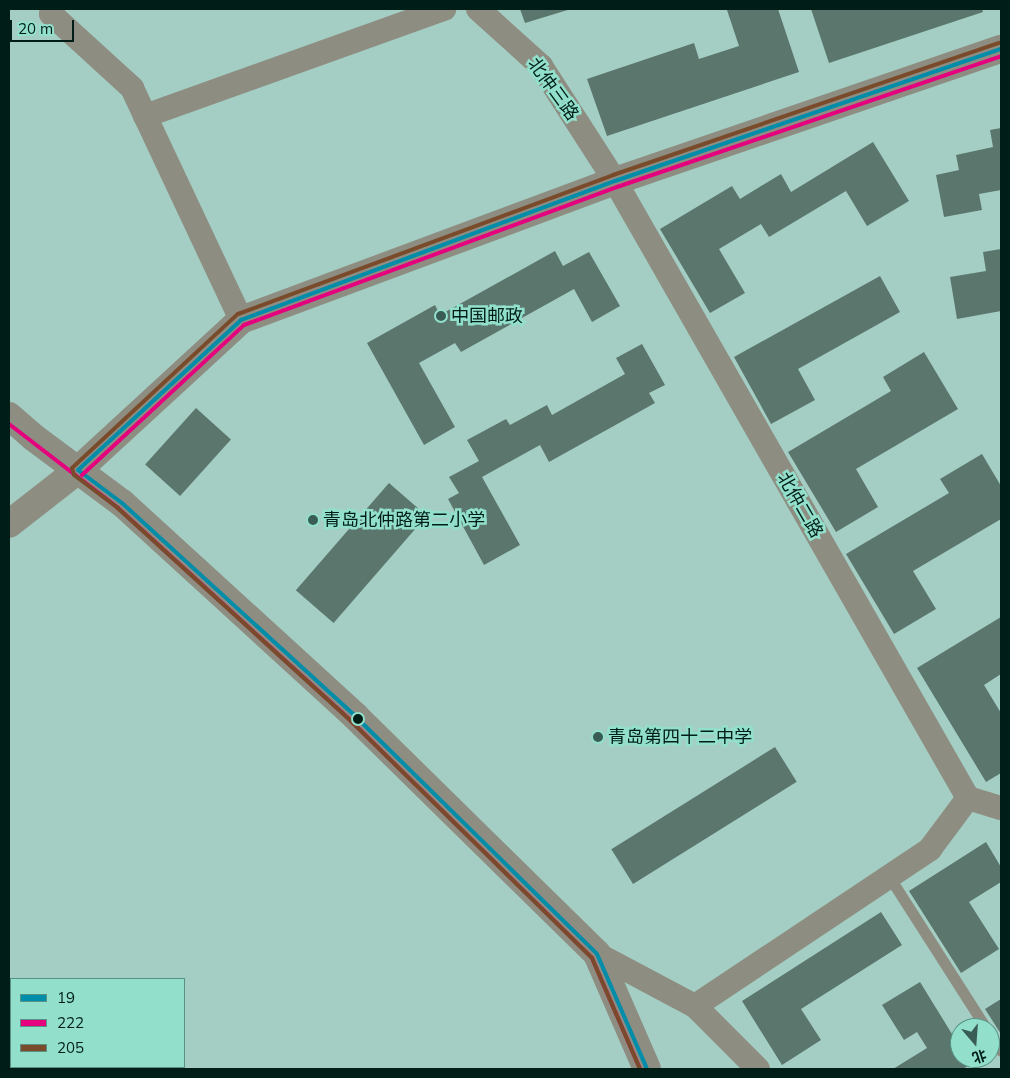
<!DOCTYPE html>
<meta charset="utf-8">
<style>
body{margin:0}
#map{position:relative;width:1010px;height:1078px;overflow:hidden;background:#a4cec4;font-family:Mulish,"Noto Sans SC",sans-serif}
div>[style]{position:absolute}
.building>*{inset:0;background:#5b766d;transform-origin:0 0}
.service>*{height:11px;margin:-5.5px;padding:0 5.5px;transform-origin:5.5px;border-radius:5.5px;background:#8e8d82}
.minor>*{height:24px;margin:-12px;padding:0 12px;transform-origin:12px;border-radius:12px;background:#8e8d82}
.tertiary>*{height:28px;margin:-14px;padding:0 14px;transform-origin:14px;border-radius:14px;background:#8e8d82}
.bus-1>*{height:4px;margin:-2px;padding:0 2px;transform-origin:2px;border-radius:2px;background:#008da9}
.bus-2>*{height:4px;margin:-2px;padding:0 2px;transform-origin:2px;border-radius:2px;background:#e5007d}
.bus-3>*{height:4px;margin:-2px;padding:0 2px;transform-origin:2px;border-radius:2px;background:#7a4b2a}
.dots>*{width:14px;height:14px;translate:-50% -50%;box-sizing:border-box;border:2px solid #92e0cc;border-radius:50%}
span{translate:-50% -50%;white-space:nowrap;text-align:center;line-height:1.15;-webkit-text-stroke:5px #92e0cc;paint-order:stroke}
.street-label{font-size:18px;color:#001e17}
.poi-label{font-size:18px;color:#001e17}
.left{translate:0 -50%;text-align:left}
.frame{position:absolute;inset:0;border:10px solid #001e17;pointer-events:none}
.legend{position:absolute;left:10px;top:978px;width:175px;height:90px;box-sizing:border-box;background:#92e0cc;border:1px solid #589284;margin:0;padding:6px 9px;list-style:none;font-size:15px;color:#001e17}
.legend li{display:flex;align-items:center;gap:10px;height:25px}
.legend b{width:25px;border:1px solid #589284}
.north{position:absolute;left:950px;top:1018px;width:50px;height:50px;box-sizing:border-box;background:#92e0cc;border:1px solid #589284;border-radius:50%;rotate:162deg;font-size:14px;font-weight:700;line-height:20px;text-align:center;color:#001e17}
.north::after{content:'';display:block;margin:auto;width:18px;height:22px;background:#395c54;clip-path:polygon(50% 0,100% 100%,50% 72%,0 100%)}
.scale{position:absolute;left:10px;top:20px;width:64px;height:22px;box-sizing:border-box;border:2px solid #001e17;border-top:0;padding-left:6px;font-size:15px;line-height:18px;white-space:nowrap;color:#001e17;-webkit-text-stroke:4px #92e0cc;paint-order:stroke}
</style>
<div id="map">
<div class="building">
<div style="clip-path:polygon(520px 9px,571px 9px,525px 23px)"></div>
<div style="clip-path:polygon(732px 9px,778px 9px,799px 72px,607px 136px,587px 79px,694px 43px,699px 59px,739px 46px,727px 10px)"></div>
<div style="clip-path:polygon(811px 9px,982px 9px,983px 12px,829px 63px)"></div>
<div style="clip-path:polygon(1001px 128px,1001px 190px,979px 194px,982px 210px,944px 217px,936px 175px,959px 170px,956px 155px,993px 147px,990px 130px)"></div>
<div style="clip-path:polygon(873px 142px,909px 201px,867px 226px,846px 191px,769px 237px,761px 224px,719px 249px,745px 293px,710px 313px,660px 229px,732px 186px,740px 199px,781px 174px,791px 192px)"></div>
<div style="clip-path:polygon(1001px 249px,1001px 311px,957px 319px,950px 277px,986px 271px,983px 252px)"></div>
<div style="clip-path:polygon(555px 251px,563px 266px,589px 252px,620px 306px,592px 322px,574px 289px,461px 352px,455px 343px,419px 363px,455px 427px,424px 445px,367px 343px,435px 305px,440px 315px)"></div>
<div style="clip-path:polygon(880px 276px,900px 312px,798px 369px,815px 400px,771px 424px,734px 357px)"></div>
<div style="clip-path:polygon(642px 344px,665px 385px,649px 393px,655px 403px,549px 462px,540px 445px,482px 477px,520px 545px,484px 565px,448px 499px,459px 493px,449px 477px,479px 461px,467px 440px,506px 419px,510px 425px,547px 405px,552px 415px,625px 374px,616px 358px)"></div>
<div style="clip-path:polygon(924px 352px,958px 409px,856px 469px,878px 507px,836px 532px,788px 452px,891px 391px,883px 377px)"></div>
<div style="left:196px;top:408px;width:47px;height:76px;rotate:42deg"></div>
<div style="clip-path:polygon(982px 454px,1001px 486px,1001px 519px,913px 571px,936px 609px,894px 634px,846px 554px,949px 493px,940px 479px)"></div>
<div style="left:389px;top:483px;width:50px;height:142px;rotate:41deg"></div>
<div style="clip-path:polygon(1001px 617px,1001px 674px,984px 685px,1001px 713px,1001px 773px,986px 782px,917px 668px)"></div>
<div style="left:775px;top:747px;width:41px;height:193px;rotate:58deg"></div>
<div style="clip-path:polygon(986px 842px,1001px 867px,1001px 882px,969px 902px,999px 949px,961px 973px,909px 891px)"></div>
<div style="clip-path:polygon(881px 912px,902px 945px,801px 1009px,821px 1040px,782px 1065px,742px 1001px)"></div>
<div style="clip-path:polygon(920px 982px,960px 1047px,960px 1058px,967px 1058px,971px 1064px,963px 1069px,893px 1069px,927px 1048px,917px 1032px,904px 1040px,882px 1005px)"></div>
<div style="clip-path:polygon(1001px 999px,1001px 1034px,985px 1009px)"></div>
</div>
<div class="service">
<div style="left:890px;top:878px;width:178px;rotate:57.4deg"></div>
<div style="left:990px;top:1034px;width:20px;rotate:57deg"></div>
</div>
<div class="minor">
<div style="left:53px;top:9px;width:5px;rotate:112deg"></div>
<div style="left:51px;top:14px;width:110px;rotate:42.4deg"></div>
<div style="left:132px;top:88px;width:256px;rotate:64.8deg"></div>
<div style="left:478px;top:9px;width:85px;rotate:42.1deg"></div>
<div style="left:541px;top:66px;width:137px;rotate:57.2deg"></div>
<div style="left:615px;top:181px;width:711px;rotate:60.23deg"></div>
<div style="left:968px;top:798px;width:34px;rotate:17deg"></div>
<div style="left:145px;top:116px;width:318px;rotate:-19.7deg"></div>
<div style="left:597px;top:954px;width:111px;rotate:28deg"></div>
<div style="left:695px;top:1006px;width:89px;rotate:45deg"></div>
<div style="left:695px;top:1006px;width:283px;rotate:-33.7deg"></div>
<div style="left:930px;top:849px;width:64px;rotate:-53.3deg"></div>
</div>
<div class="tertiary">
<div style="left:9px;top:416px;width:32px;rotate:41deg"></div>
<div style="left:33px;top:437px;width:111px;rotate:36.6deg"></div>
<div style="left:122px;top:503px;width:316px;rotate:42.4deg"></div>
<div style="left:355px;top:716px;width:339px;rotate:44.5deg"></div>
<div style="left:597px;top:954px;width:125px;rotate:66.5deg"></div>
<div style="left:9px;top:524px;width:88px;rotate:-38deg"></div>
<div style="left:78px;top:470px;width:222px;rotate:-42.6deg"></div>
<div style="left:241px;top:320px;width:399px;rotate:-20.4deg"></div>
<div style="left:615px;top:181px;width:408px;rotate:-18.9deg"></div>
</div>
<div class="bus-1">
<div style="left:78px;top:470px;width:222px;rotate:-42.6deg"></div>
<div style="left:241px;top:320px;width:399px;rotate:-20.4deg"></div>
<div style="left:615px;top:181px;width:408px;rotate:-18.9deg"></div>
<div style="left:78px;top:470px;width:55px;rotate:36.9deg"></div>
<div style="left:122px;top:503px;width:316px;rotate:42.4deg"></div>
<div style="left:355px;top:716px;width:339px;rotate:44.5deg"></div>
<div style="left:597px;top:954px;width:125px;rotate:66.5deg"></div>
</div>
<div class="bus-2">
<div style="left:9px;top:424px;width:138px;rotate:37.6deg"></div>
<div style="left:118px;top:508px;width:316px;rotate:42.4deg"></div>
<div style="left:351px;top:721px;width:338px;rotate:44.5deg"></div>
<div style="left:592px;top:958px;width:121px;rotate:66.6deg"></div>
<div style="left:82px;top:475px;width:221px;rotate:-42.8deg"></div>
<div style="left:244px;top:325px;width:398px;rotate:-20.3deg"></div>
<div style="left:617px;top:187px;width:406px;rotate:-18.8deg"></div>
</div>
<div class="bus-3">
<div style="left:640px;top:1069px;width:121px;rotate:-113.4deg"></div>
<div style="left:592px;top:958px;width:338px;rotate:-135.5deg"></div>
<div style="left:351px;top:721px;width:316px;rotate:-137.6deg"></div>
<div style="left:118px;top:508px;width:55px;rotate:-143.1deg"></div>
<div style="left:74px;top:475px;width:7px;rotate:-106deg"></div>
<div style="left:72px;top:468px;width:226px;rotate:-42.9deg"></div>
<div style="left:238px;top:314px;width:400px;rotate:-20.3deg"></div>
<div style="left:613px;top:175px;width:408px;rotate:-18.9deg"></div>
</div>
<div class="dots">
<div style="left:441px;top:316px;background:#395c54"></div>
<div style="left:313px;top:520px;background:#395c54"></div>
<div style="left:358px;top:719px;background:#001e17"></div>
<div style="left:598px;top:737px;background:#395c54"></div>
</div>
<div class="street-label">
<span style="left:553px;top:89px;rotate:54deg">北仲三路</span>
<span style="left:800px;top:505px;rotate:60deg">北仲二路</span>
</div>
<div class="poi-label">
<span class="left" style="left:451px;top:316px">中国邮政</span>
<span class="left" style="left:323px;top:520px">青岛北仲路第二小学</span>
<span class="left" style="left:608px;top:737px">青岛第四十二中学</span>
</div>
<div class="frame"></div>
<ul class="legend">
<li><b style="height:6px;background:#008da9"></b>19</li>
<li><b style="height:6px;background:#e5007d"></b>222</li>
<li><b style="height:6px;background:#7a4b2a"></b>205</li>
</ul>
<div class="north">北</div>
<div class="scale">20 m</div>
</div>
